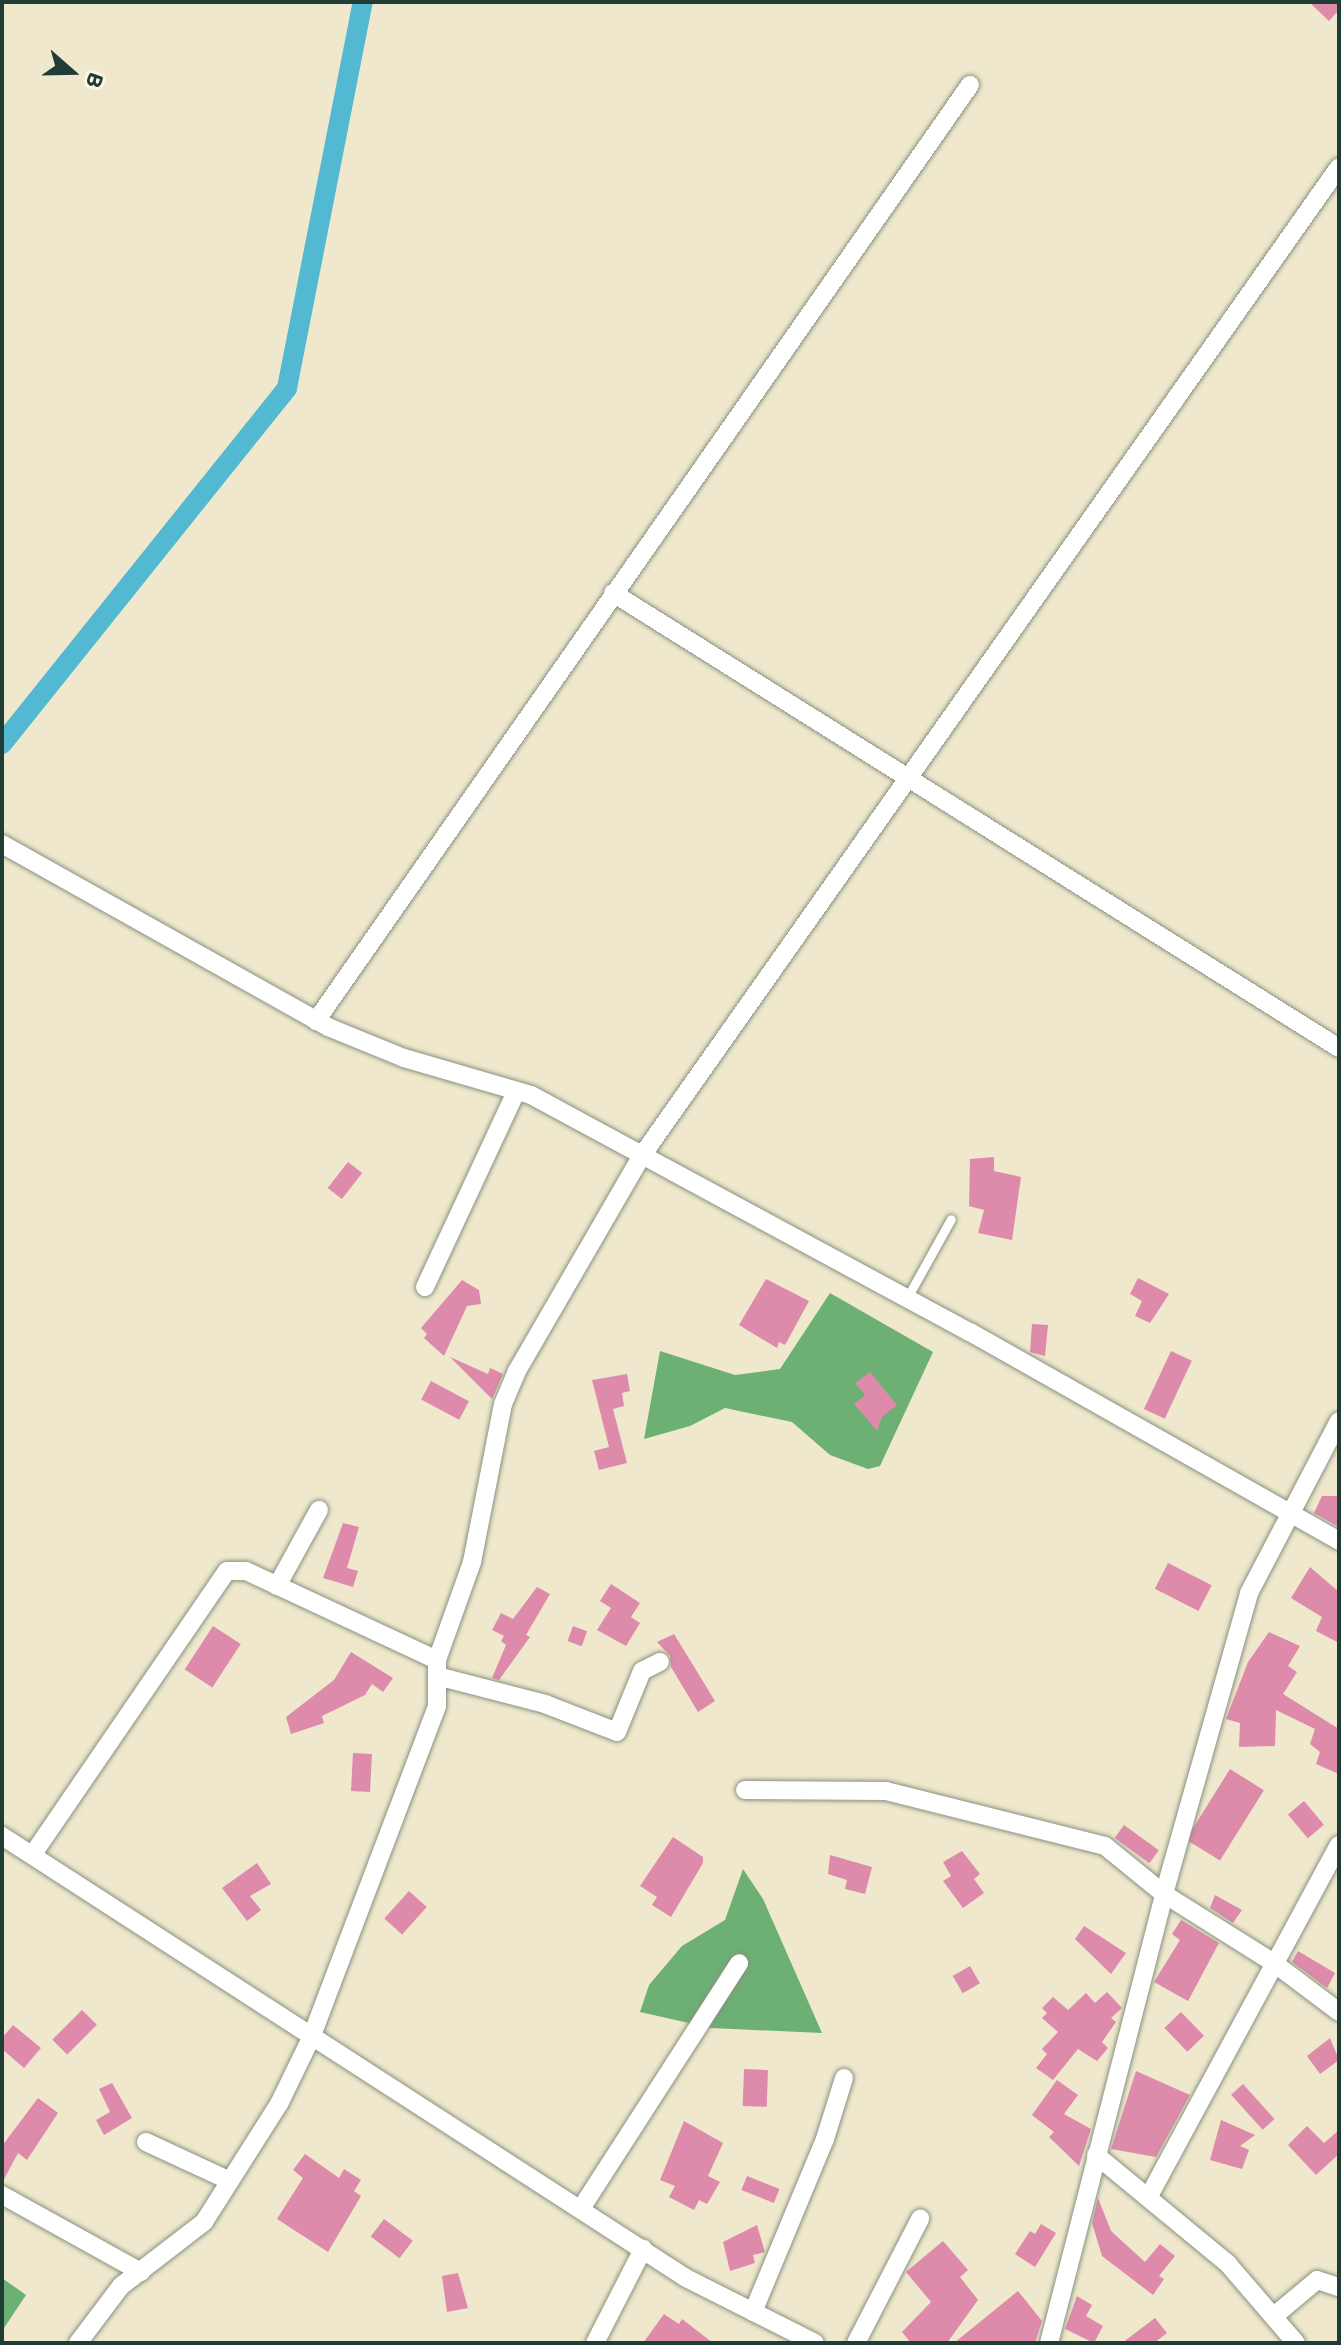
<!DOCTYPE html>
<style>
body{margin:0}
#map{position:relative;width:1341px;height:2345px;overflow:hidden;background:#efe8cc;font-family:Itim,sans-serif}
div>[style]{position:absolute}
.forest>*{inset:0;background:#6cb074}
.canal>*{height:20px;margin:-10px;padding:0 10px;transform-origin:10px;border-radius:10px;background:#53b9d2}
.building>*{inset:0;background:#de8aab;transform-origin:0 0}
.roads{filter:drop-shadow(0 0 2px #879280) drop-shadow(0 0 2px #879280)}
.lane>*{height:9px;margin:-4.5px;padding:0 4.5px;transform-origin:4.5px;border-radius:4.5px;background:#fff}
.street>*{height:18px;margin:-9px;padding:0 9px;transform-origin:9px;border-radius:9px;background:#fff}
span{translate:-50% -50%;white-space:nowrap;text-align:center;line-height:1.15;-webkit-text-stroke:7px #fcf5e5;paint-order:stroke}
.frame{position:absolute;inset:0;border:4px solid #1f3d34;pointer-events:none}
.north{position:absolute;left:32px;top:32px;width:80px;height:80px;-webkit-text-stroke:6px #fcf5e5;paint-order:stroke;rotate:110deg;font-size:22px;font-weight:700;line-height:32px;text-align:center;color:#1f3d34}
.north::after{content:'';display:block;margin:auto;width:28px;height:36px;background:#1f3d34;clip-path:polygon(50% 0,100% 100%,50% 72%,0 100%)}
</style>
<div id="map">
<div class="forest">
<div style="clip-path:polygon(830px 1293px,933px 1352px,880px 1466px,868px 1469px,830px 1455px,792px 1422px,725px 1408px,690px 1426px,644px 1439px,660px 1351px,735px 1375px,780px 1369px)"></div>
<div style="clip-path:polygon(743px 1869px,763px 1899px,822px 2033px,711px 2028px,640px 2012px,649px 1985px,682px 1946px,725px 1920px)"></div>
<div style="clip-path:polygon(2px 2278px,26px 2295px,2px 2331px)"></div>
</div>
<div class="canal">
<div style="left:2px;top:744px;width:456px;rotate:-51.3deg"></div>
<div style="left:287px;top:388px;width:393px;rotate:-78.9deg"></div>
</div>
<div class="building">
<div style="clip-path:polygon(1309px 2px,1339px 2px,1339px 10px,1329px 21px)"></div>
<div style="clip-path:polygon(994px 1157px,994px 1171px,1021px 1177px,1012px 1240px,978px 1233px,984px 1210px,969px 1206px,970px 1159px)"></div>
<div style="left:348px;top:1162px;width:18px;height:33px;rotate:38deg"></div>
<div style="clip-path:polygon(1138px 1278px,1169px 1294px,1150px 1323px,1135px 1316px,1142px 1301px,1130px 1294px)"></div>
<div style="clip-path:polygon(766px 1279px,809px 1301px,785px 1345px,779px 1342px,777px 1348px,739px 1325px)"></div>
<div style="clip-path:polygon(462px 1280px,479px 1290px,481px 1304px,467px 1306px,444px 1356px,424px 1338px,427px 1334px,421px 1328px)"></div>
<div style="clip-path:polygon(1032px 1324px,1048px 1325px,1045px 1356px,1030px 1352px)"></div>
<div style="left:1171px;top:1351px;width:23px;height:64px;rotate:25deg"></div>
<div style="clip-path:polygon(450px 1357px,488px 1374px,490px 1368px,503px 1374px,492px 1399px)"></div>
<div style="clip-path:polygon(870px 1372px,897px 1405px,882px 1417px,877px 1431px,854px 1404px,865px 1395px,855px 1383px)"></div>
<div style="clip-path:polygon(627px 1374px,630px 1391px,622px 1393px,624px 1406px,613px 1409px,627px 1463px,599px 1470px,594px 1451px,609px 1447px,592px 1380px)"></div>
<div style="left:431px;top:1381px;width:43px;height:21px;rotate:28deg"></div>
<div style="clip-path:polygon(1322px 1496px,1339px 1496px,1339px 1527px,1314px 1513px)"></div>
<div style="clip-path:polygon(343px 1523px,359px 1527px,347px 1568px,358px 1571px,353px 1587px,323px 1578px)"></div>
<div style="left:1168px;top:1563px;width:49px;height:29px;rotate:27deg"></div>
<div style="clip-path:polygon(1310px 1567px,1339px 1592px,1339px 1643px,1316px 1631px,1322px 1617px,1291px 1598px)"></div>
<div style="clip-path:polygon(611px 1584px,640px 1603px,631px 1617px,640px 1623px,626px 1646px,597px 1630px,611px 1608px,600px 1601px)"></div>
<div style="clip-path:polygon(537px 1587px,550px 1594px,526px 1635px,530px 1637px,499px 1680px,492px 1678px,506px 1645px,501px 1641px,504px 1636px,492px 1630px,501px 1613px,513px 1619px)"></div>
<div style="left:213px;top:1626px;width:33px;height:52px;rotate:33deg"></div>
<div style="left:573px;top:1626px;width:15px;height:16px;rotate:20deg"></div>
<div style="clip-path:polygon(1269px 1632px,1300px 1646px,1288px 1666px,1297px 1672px,1283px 1694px,1339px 1729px,1339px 1774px,1316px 1764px,1320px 1752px,1310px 1744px,1315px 1729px,1276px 1710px,1275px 1746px,1239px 1747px,1240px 1723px,1226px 1719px,1248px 1662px)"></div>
<div style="clip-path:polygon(674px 1634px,715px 1701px,698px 1712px,671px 1667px,670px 1656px,657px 1642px)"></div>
<div style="clip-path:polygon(351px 1652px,393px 1678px,383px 1692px,372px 1684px,365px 1695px,322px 1716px,324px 1723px,291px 1734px,286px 1717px,334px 1680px)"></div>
<div style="left:353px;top:1753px;width:19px;height:38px;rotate:3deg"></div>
<div style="left:1230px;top:1769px;width:40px;height:83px;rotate:32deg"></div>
<div style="left:1304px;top:1801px;width:31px;height:21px;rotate:50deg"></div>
<div style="left:1124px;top:1825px;width:43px;height:16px;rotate:36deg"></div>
<div style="clip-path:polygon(673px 1837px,703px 1857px,703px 1863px,671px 1917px,652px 1905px,657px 1897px,640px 1886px)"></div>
<div style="clip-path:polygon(962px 1851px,980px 1874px,974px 1879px,984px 1893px,963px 1908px,943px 1881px,951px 1876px,943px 1862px)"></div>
<div style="clip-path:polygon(830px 1855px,872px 1867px,865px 1894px,845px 1889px,847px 1880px,828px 1874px)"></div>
<div style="clip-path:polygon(257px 1863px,271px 1884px,250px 1896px,261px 1910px,247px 1921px,222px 1888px)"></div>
<div style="left:409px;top:1891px;width:24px;height:37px;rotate:42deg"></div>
<div style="clip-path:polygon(1215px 1895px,1242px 1910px,1233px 1923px,1210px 1908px)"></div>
<div style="clip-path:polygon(1181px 1920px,1219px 1943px,1188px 2001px,1154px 1982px,1180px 1940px,1172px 1934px)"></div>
<div style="clip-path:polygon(1084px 1926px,1126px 1953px,1111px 1974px,1075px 1939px)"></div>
<div style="clip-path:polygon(1298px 1951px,1335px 1973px,1327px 1988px,1292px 1962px)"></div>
<div style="left:970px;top:1966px;width:20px;height:20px;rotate:60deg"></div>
<div style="clip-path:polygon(1107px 1992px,1122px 2008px,1111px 2018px,1116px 2022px,1102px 2042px,1108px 2048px,1097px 2061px,1078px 2049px,1053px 2080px,1036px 2068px,1047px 2054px,1042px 2049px,1058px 2032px,1042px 2018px,1047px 2013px,1042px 2008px,1053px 1997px,1068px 2010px,1086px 1993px,1095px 2003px)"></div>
<div style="left:82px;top:2010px;width:21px;height:42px;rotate:45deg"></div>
<div style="left:1181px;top:2012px;width:33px;height:23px;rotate:46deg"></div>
<div style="clip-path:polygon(13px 2025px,41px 2048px,24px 2068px,2px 2049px,2px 2038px)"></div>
<div style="clip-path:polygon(1330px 2038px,1339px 2060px,1320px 2074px,1307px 2056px)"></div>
<div style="left:744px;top:2069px;width:24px;height:37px;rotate:2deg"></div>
<div style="clip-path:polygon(1136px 2071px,1190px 2095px,1156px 2157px,1111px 2149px)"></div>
<div style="clip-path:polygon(1057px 2080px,1078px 2095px,1064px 2114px,1091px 2129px,1079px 2166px,1049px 2137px,1054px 2132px,1032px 2115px)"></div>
<div style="clip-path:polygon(112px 2083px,132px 2118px,104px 2135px,96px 2120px,110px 2112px,99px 2089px)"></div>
<div style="left:1243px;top:2084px;width:47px;height:16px;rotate:48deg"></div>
<div style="clip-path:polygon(38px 2098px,58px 2113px,27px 2160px,18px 2153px,2px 2183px,2px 2146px)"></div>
<div style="clip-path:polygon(1221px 2120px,1255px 2135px,1240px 2146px,1249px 2150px,1242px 2169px,1210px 2160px)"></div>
<div style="clip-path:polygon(684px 2121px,723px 2143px,708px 2176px,720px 2182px,707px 2204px,699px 2200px,694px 2210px,669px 2197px,675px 2186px,660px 2180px)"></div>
<div style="clip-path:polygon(1307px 2126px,1324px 2143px,1339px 2130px,1339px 2154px,1316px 2175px,1288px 2145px)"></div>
<div style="clip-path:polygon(305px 2154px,339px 2178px,344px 2169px,361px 2180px,354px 2191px,361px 2196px,328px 2252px,277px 2219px,303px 2178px,293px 2170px)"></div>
<div style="left:747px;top:2176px;width:35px;height:15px;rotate:22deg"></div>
<div style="clip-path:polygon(1098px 2198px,1111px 2231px,1145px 2262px,1160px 2244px,1175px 2256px,1159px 2276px,1164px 2279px,1153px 2295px,1102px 2256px,1092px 2223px)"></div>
<div style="left:384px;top:2219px;width:36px;height:22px;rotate:37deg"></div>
<div style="clip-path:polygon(1041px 2224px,1056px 2233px,1035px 2267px,1015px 2254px,1030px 2231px,1035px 2234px)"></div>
<div style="clip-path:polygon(757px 2225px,765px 2252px,753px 2255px,755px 2263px,730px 2271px,723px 2242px)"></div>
<div style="clip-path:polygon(943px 2241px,968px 2270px,960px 2277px,978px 2300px,947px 2343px,911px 2343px,902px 2332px,931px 2302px,906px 2272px)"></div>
<div style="clip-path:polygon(458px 2273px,468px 2308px,447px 2312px,442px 2276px)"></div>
<div style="clip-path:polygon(1018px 2291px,1042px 2321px,1035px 2343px,954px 2343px)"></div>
<div style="clip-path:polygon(1077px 2296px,1092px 2305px,1086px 2316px,1103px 2326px,1094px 2343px,1065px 2329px)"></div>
<div style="clip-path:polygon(664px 2314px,679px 2324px,682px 2319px,713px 2343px,643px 2343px)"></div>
<div style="clip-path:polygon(1155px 2318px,1167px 2333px,1154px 2343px,1122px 2343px)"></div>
</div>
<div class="roads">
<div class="lane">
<div style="left:907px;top:1298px;width:90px;rotate:-60.9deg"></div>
</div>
<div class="street">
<div style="left:613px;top:593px;width:857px;rotate:32.08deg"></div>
<div style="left:2px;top:844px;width:374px;rotate:29.3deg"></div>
<div style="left:328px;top:1027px;width:82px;rotate:22.2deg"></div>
<div style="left:404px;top:1058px;width:132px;rotate:16.2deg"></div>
<div style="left:531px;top:1095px;width:499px;rotate:28.4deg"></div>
<div style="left:970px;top:1332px;width:424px;rotate:29.5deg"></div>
<div style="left:316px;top:1021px;width:1142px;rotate:-55.06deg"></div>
<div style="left:425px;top:1287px;width:215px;rotate:-65deg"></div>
<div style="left:277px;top:1586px;width:87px;rotate:-61.1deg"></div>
<div style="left:437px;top:1676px;width:112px;rotate:14.5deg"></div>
<div style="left:545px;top:1704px;width:77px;rotate:21.3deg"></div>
<div style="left:617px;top:1732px;width:66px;rotate:-67.7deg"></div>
<div style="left:642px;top:1671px;width:20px;rotate:-27deg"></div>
<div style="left:745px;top:1790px;width:141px;rotate:0.4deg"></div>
<div style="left:886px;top:1791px;width:226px;rotate:14.1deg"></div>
<div style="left:1105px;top:1846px;width:76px;rotate:39.1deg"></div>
<div style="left:1164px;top:1894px;width:130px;rotate:32.1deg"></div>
<div style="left:1274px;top:1963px;width:81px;rotate:37deg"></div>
<div style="left:2px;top:1836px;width:814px;rotate:32.87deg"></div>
<div style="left:686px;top:2278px;width:144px;rotate:26.7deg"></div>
<div style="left:33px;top:1854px;width:343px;rotate:-55.6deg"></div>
<div style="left:227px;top:1571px;width:19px"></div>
<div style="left:246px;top:1571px;width:211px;rotate:25deg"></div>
<div style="left:146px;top:2142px;width:90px;rotate:24.9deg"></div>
<div style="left:1096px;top:2155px;width:171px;rotate:39.5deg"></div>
<div style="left:1228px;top:2264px;width:104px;rotate:49.3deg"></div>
<div style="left:2px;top:2195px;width:159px;rotate:29deg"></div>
<div style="left:1149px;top:2196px;width:399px;rotate:-61.6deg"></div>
<div style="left:582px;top:2207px;width:290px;rotate:-57.2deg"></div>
<div style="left:753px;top:2312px;width:187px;rotate:-67.4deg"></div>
<div style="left:825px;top:2139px;width:64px;rotate:-72.7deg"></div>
<div style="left:1274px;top:2316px;width:56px;rotate:-39.9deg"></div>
<div style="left:1317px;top:2280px;width:23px;rotate:18deg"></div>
<div style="left:78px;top:2343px;width:71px;rotate:-53deg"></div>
<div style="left:121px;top:2286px;width:105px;rotate:-37.6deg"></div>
<div style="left:204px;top:2222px;width:140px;rotate:-57.6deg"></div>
<div style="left:279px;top:2104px;width:73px;rotate:-64.1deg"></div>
<div style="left:311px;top:2038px;width:355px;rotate:-69.2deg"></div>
<div style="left:437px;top:1706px;width:46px;rotate:-90deg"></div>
<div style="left:437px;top:1660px;width:104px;rotate:-70.3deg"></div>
<div style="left:472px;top:1562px;width:161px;rotate:-78.9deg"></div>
<div style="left:503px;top:1404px;width:36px;rotate:-67deg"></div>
<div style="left:517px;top:1371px;width:247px;rotate:-59.9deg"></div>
<div style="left:641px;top:1157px;width:1211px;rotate:-54.81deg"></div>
<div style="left:595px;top:2343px;width:106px;rotate:-62.9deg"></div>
<div style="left:856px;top:2343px;width:140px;rotate:-62.7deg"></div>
<div style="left:1049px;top:2343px;width:463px;rotate:-75.6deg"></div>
<div style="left:1164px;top:1894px;width:313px;rotate:-74.2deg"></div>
<div style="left:1249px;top:1593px;width:194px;rotate:-62.4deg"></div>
</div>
</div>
<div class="frame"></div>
<div class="north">B</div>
</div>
